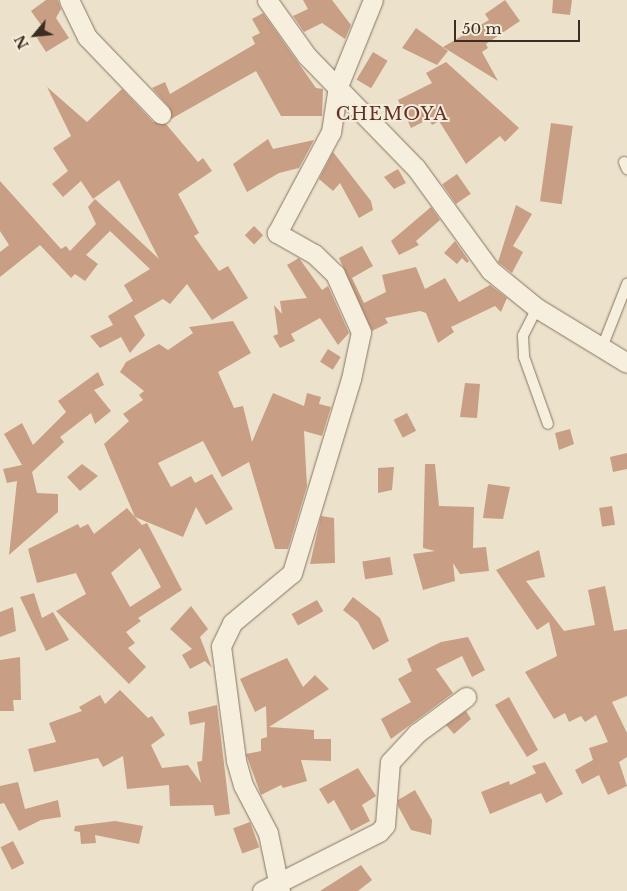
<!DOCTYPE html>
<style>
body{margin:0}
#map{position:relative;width:627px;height:891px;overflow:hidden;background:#ece2cb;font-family:"Libre Baskerville",serif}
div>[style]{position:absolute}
.building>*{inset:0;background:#c89e84;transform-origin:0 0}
.roads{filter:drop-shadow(0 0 1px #887560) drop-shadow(0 0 1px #887560)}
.lane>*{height:10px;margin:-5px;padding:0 5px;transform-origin:5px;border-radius:5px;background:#f7efde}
.street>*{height:19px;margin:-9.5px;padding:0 9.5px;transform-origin:9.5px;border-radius:9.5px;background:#f7efde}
span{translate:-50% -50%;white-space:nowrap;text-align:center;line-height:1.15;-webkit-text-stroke:4px #f4ecda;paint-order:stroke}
.quarter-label{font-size:18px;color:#643025;letter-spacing:1px}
.north{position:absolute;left:10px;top:10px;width:50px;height:50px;-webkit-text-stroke:4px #f4ecda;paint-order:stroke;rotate:242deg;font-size:14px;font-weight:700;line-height:20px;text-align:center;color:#3a2d22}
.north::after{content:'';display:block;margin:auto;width:18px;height:22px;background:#3a2d22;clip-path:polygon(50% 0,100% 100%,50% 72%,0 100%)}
.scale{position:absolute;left:454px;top:20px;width:126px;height:22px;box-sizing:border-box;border:2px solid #3a2d22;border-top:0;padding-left:6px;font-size:15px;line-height:18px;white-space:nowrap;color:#3a2d22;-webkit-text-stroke:4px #f4ecda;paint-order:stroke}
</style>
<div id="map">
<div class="building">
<div style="clip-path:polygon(46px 0,58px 0,61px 9px,56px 18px,69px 38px,46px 52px,37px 38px,46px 32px,31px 11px)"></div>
<div style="clip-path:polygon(303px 0,332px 0,351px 25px,345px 39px,322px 23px,304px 32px,293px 16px,308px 9px)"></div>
<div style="clip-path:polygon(505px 0,520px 21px,486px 44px,488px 48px,482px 52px,498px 81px,443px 47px,489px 20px,485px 14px)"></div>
<div style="clip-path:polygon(553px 0,572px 0,570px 15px,552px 13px)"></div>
<div style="clip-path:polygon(263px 13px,316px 88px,323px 89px,322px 116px,281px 116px,256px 71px,171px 119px,169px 107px,152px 88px,165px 82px,170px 94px,255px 44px,252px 37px,260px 33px,252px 19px)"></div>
<div style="clip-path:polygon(416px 28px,448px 51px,437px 65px,402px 48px)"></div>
<div style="left:373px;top:52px;width:17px;height:32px;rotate:31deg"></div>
<div style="clip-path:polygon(446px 62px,519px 128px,505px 142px,500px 136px,466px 164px,439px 121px,432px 125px,429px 119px,411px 128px,398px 100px,432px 83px,426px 73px)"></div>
<div style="clip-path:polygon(47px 87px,87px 122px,122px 89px,153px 122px,166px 124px,198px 162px,203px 158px,212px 171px,178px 194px,199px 233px,194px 236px,219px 271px,228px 266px,248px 298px,212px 320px,187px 284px,170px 304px,163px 299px,134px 316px,145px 335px,130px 353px,121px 337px,100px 348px,90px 336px,113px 325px,108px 316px,133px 301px,124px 285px,150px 269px,110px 231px,86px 255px,98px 264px,85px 281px,75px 274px,71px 278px,40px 245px,0 277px,0 252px,9px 245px,0 231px,0 181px,61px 249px,66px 246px,70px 251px,96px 224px,88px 207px,95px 199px,159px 259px,119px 180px,93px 199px,81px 181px,63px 197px,52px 184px,68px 171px,53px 148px,71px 136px)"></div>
<div style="left:551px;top:123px;width:22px;height:79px;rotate:8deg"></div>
<div style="clip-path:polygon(268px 139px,273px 149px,314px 140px,299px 168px,279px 173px,247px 192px,233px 164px)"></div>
<div style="clip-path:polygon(333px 152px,371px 201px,373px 210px,359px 218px,340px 183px,333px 191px,319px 179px)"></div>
<div style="clip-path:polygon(398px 169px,406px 183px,394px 189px,384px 177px)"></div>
<div style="left:457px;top:174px;width:24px;height:18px;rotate:55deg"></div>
<div style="clip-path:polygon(516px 205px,532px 214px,513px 246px,523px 252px,512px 273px,498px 262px)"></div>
<div style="clip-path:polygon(431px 207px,440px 220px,416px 241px,419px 245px,399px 255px,391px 241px)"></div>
<div style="left:254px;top:226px;width:13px;height:13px;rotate:45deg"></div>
<div style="clip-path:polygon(455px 241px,469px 261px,467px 263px,462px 258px,457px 264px,444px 253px)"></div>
<div style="clip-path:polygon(362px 246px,373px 266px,352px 278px,364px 303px,386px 292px,382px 275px,416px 267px,425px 289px,445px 278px,459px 302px,490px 285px,507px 298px,501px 312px,495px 306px,451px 327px,454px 332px,438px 343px,426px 313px,420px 311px,385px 318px,388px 323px,372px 331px,339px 258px)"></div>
<div style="clip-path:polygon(299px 258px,322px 290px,328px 286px,349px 333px,338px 345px,320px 318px,291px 334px,295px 341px,280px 348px,273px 336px,278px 334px,274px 305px,282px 314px,280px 301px,307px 298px,287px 265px)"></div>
<div style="clip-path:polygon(233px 321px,251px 353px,218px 372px,234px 408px,243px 406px,252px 442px,273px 393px,304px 406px,307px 393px,321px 397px,319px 404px,331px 407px,322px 436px,304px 431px,307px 486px,288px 549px,275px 549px,249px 462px,222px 477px,203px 441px,158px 463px,171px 487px,191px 476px,195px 483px,212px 474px,233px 509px,206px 525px,196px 507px,183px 537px,135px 517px,104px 444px,129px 421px,123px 414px,143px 400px,139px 395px,144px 391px,120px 372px,126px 362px,159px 344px,168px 350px,193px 333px,189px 327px)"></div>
<div style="left:328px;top:349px;width:15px;height:15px;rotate:32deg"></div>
<div style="clip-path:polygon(98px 372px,104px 385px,94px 390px,111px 411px,95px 424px,91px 413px,60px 437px,64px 442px,32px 472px,37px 493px,58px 494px,58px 512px,9px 555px,17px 481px,7px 483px,3px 469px,22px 465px,4px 434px,22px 423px,33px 445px,66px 412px,58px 401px)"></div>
<div style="clip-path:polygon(465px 383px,480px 384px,477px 418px,460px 417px)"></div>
<div style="left:407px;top:413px;width:20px;height:15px;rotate:63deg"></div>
<div style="clip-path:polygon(570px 429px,574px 444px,559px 450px,555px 433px)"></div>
<div style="clip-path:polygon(627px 453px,627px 469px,613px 472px,610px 457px)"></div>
<div style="clip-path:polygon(82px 464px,98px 476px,80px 491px,67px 477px)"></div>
<div style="clip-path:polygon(425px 464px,435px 464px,439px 506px,474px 507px,473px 548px,486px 547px,489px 571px,460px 574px,453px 563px,455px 581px,423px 590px,413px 554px,435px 551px,423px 548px)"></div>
<div style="clip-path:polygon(394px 467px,392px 490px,378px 493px,378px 468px)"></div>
<div style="clip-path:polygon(488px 484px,510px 487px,503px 519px,483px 518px)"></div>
<div style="left:612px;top:506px;width:19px;height:13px;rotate:81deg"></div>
<div style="clip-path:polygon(evenodd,127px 508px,142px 525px,147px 523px,182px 590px,138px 618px,141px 621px,126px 632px,135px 643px,128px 648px,146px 667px,129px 684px,56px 611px,86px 594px,76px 573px,37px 583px,28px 549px,78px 524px,80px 528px,88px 524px,94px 534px,127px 508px,140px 548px,161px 587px,130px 607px,111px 573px,140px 548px)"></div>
<div style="clip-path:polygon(321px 516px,334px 518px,335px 563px,310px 564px)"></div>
<div style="clip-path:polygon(539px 550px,545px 577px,526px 581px,564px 631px,595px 625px,588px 590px,605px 586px,614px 631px,627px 629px,627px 696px,612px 702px,627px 733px,627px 757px,619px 762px,627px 786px,608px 795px,599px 775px,582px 784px,575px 770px,593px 760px,589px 748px,608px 742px,596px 715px,585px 722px,581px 716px,569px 722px,565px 713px,554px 719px,525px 672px,557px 656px,549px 622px,537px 630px,496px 570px)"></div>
<div style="left:390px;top:557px;width:18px;height:28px;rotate:81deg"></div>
<div style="clip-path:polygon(34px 593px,42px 618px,53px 612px,69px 640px,46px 651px,20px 597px)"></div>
<div style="clip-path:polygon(353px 597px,380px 618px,389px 641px,373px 650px,358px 622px,343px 610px)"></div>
<div style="left:317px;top:600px;width:13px;height:29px;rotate:61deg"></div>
<div style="clip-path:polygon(191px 606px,208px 629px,200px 637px,212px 668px,205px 661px,190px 669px,182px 655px,192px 649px,170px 629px)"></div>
<div style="clip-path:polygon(13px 607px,16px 631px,0 637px,0 612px)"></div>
<div style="clip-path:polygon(468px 637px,485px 670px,472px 677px,462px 656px,436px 669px,453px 693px,391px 739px,381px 719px,411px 702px,398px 679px,412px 671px,407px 659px,441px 642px)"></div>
<div style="clip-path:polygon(20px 657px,21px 700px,13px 700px,14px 711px,0 711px,0 660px)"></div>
<div style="clip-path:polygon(287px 658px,303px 687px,315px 675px,329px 689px,269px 727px,314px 730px,314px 739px,331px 739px,331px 761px,301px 760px,307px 781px,283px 788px,281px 785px,261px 795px,246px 754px,261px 751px,261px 739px,267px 737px,266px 706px,255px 712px,240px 679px)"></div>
<div style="clip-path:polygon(120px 690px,148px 718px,152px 716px,165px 735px,151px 745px,162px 768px,188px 765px,201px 783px,197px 762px,202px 761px,205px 722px,190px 725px,188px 712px,217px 705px,230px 814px,215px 816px,213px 805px,170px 806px,169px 785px,127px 789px,123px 756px,103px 767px,98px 758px,34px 772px,28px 749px,56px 742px,49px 723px,82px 711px,79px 707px,100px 695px,105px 704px)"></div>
<div style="clip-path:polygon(509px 697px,538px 750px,527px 757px,495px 705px)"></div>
<div style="clip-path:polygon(466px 711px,471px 719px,454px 734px,446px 725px)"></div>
<div style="clip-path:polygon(545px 762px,563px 794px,546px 803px,541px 793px,490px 814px,481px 792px,509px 781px,510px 785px,536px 773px,532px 766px)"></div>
<div style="clip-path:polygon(358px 768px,376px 796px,362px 805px,370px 821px,351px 831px,334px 800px,328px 804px,319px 789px)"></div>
<div style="clip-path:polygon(18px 782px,25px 809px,58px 800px,61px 817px,41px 820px,19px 831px,4px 803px,0 804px,0 786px)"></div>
<div style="clip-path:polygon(415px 790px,432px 820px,431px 835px,411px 830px,398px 806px,398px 800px)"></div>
<div style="clip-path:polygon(115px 821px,143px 826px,139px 844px,95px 835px,96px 843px,81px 844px,80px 832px,74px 831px,75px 826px)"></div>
<div style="left:250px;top:822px;width:27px;height:18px;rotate:70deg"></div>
<div style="left:13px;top:841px;width:25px;height:14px;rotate:63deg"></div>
<div style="clip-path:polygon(361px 865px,372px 880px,358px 891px,320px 891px)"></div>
</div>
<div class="roads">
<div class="lane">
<div style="left:624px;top:162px;width:8px;rotate:67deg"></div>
<div style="left:537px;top:308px;width:31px;rotate:117deg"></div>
<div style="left:523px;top:336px;width:21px;rotate:87deg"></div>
<div style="left:524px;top:357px;width:71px;rotate:70.3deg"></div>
<div style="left:603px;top:345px;width:66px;rotate:-68.5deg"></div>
</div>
<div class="street">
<div style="left:69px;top:0;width:41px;rotate:64.1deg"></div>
<div style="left:87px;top:37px;width:107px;rotate:46.1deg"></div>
<div style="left:267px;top:0;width:69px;rotate:54.5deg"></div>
<div style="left:307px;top:56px;width:156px;rotate:45.8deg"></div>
<div style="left:416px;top:168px;width:126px;rotate:54deg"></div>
<div style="left:490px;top:270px;width:60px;rotate:39deg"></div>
<div style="left:537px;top:308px;width:105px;rotate:31.4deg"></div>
<div style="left:262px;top:891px;width:131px;rotate:-26.8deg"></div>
<div style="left:379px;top:832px;width:9px;rotate:-49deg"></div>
<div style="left:385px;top:825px;width:63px;rotate:-85.5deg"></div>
<div style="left:390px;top:762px;width:40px;rotate:-47deg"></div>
<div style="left:417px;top:733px;width:61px;rotate:-36.3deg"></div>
<div style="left:280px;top:891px;width:59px;rotate:-101.7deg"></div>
<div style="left:268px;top:833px;width:54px;rotate:-117.5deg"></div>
<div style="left:243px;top:785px;width:26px;rotate:-106deg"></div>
<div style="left:236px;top:760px;width:115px;rotate:-97.5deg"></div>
<div style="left:221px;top:646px;width:25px;rotate:-64deg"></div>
<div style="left:232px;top:623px;width:78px;rotate:-39.8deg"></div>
<div style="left:292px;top:573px;width:203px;rotate:-73.1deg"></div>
<div style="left:351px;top:379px;width:48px;rotate:-78deg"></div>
<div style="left:361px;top:332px;width:64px;rotate:-114.1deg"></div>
<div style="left:335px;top:274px;width:29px;rotate:-136deg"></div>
<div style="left:314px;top:254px;width:43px;rotate:-150.4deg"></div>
<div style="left:277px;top:233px;width:115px;rotate:-61.9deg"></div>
<div style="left:331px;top:132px;width:47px;rotate:-81.3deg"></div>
<div style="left:338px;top:86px;width:93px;rotate:-67.9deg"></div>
</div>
</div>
<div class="quarter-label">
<span style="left:392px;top:114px">CHEMOYA</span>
</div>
<div class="north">N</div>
<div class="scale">50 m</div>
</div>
